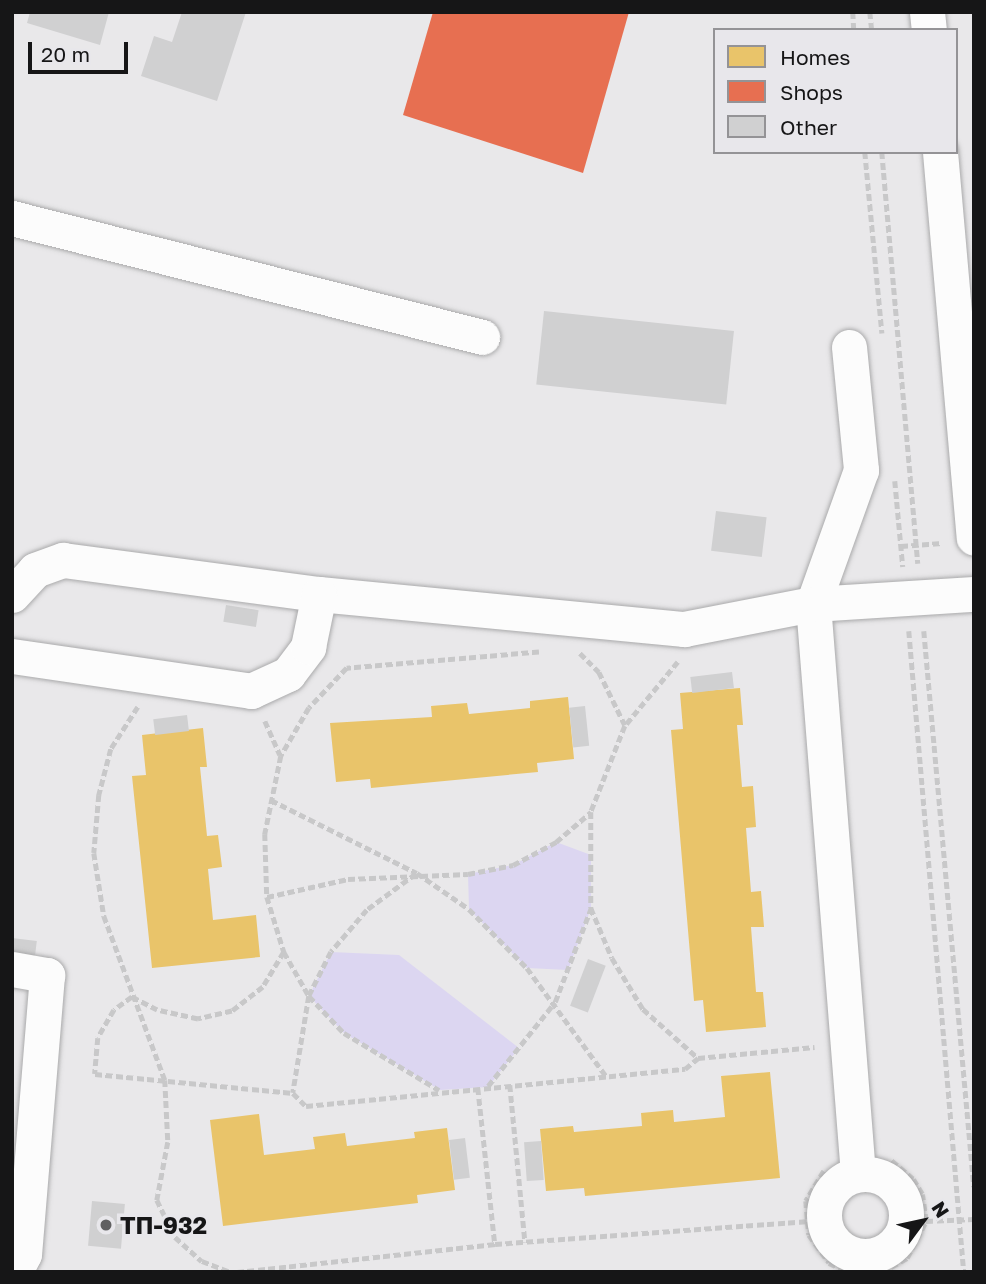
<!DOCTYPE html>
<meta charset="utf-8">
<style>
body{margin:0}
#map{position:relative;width:986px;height:1284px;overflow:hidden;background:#e9e8ea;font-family:"Golos Text",sans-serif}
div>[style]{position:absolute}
.green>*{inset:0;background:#dcd6f1}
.homes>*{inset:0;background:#e9c46a}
.shops>*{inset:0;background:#e76f51}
.building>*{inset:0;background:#d0d0d1;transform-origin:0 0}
.path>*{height:4.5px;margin-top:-2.25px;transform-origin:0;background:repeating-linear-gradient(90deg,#c8c8c9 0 7px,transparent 0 10.5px)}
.roads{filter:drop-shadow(0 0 2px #aaaaab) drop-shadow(0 0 2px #aaaaab)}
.minor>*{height:35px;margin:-17.5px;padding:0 17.5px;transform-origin:17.5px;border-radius:17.5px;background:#fcfcfc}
.minor>.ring{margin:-17.5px;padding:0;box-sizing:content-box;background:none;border:35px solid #fcfcfc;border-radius:50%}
.dots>*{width:19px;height:19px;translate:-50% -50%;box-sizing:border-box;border:4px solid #e8e7eb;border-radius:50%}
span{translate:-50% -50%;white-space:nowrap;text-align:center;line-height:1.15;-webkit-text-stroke:7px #e8e7eb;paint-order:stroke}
.poi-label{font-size:24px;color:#161617;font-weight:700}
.left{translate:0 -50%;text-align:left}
.frame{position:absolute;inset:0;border:14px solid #161617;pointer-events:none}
.legend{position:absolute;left:713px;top:28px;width:245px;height:126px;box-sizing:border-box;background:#e8e7eb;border:2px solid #949396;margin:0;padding:9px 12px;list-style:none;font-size:21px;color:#161617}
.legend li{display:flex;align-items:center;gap:14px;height:35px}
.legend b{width:35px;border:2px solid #949396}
.north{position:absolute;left:888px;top:1186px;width:70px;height:70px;-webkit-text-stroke:5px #e8e7eb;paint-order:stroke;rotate:57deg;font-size:19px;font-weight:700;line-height:28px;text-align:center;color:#161617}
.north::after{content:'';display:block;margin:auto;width:24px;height:32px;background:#161617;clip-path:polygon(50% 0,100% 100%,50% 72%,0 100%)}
.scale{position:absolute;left:28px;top:42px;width:100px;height:32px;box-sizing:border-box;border:4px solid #161617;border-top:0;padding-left:9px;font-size:21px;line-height:24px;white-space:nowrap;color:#161617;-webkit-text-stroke:5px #e8e7eb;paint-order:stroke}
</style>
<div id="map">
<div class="green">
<div style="clip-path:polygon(556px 842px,591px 855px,591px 908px,568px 970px,527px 968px,469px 909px,468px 874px,513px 865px)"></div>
<div style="clip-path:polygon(331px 952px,399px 955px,519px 1048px,488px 1087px,440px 1090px,344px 1033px,309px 996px)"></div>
</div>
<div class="homes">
<div style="clip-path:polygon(740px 688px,743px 725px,737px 725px,742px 787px,753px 786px,756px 827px,746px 828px,751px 892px,761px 891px,764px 927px,751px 927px,756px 992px,763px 992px,766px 1027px,706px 1032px,703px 1000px,694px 1001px,671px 730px,683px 729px,680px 693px)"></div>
<div style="clip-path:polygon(568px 697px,574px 759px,537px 763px,538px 772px,371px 788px,370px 779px,336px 782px,330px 723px,432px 717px,431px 706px,467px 703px,469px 714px,530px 708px,530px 701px)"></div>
<div style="clip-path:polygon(203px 728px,207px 767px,200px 767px,207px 836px,218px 835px,222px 867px,208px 869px,213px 920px,256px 915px,260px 957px,152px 968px,132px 776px,146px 775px,142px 735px)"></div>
<div style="clip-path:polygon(770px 1072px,780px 1178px,585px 1196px,584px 1188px,546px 1191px,540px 1129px,573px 1126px,574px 1132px,642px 1126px,641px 1113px,673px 1110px,674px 1122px,725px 1117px,721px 1076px)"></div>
<div style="clip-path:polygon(259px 1114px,264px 1155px,315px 1149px,313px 1137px,345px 1133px,347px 1146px,415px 1138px,414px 1132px,447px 1128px,455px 1190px,417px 1195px,418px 1203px,223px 1226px,210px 1120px)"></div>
</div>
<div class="shops">
<div style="clip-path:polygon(433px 12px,629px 12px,583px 173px,403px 115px)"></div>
</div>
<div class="building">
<div style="clip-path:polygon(30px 12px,109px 12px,100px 45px,27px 23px)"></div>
<div style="clip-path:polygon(182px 12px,246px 12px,217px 101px,141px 76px,154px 36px,172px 42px)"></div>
<div style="left:544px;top:311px;width:191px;height:74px;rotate:6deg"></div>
<div style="left:716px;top:511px;width:51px;height:40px;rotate:7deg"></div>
<div style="left:226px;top:605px;width:33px;height:17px;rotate:9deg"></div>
<div style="left:732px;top:672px;width:16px;height:42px;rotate:83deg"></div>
<div style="left:585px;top:706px;width:40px;height:16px;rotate:84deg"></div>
<div style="left:187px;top:715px;width:16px;height:34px;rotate:83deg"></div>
<div style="left:12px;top:938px;width:25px;height:16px;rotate:7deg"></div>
<div style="left:588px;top:959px;width:19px;height:50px;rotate:21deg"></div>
<div style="left:465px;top:1138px;width:40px;height:16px;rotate:83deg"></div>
<div style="left:541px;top:1141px;width:39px;height:17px;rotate:86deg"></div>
<div style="left:92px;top:1201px;width:33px;height:45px;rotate:5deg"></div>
</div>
<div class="path">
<div style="left:853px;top:12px;width:18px;rotate:87deg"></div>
<div style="left:870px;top:12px;width:18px;rotate:84deg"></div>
<div style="left:865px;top:152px;width:182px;rotate:84.6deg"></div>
<div style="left:882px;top:152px;width:413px;rotate:85deg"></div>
<div style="left:895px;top:481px;width:86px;rotate:84.7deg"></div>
<div style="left:901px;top:546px;width:41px;rotate:-4.2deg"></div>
<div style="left:909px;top:631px;width:643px;rotate:85.1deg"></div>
<div style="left:924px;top:631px;width:558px;rotate:84.86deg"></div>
<div style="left:539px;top:652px;width:193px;rotate:175.2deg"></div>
<div style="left:347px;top:668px;width:55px;rotate:133.5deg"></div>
<div style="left:309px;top:708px;width:56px;rotate:120.3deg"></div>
<div style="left:281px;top:756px;width:80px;rotate:101.6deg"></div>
<div style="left:265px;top:834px;width:63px;rotate:88.2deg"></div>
<div style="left:267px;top:897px;width:58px;rotate:72.8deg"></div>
<div style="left:284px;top:952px;width:51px;rotate:60.4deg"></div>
<div style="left:309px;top:996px;width:98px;rotate:99.4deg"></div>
<div style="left:293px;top:1093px;width:18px;rotate:45deg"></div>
<div style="left:306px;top:1106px;width:381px;rotate:-5.6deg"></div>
<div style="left:685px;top:1069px;width:17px;rotate:-40deg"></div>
<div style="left:698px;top:1058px;width:117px;rotate:-5.4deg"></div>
<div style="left:580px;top:653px;width:27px;rotate:45deg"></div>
<div style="left:599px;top:672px;width:59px;rotate:63.9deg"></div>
<div style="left:678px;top:662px;width:83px;rotate:129.6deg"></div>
<div style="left:625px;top:726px;width:92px;rotate:111.6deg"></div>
<div style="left:591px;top:812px;width:96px;rotate:90deg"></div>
<div style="left:591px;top:908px;width:54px;rotate:67.2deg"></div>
<div style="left:612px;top:958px;width:60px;rotate:58.7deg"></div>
<div style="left:643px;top:1009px;width:74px;rotate:41.7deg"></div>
<div style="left:138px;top:707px;width:50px;rotate:122.7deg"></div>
<div style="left:111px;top:749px;width:48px;rotate:104.6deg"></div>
<div style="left:99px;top:795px;width:58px;rotate:94.9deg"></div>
<div style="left:94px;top:853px;width:64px;rotate:81deg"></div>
<div style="left:104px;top:916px;width:175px;rotate:69.6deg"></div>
<div style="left:165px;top:1080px;width:62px;rotate:87.2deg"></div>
<div style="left:168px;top:1142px;width:59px;rotate:100.7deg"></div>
<div style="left:157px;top:1200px;width:41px;rotate:64.1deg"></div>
<div style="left:175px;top:1237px;width:36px;rotate:42deg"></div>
<div style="left:202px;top:1261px;width:30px;rotate:21deg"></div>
<div style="left:265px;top:721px;width:37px;rotate:66deg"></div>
<div style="left:271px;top:800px;width:163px;rotate:26.6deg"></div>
<div style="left:417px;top:873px;width:63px;rotate:34.7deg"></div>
<div style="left:469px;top:909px;width:83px;rotate:45.5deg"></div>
<div style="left:527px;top:968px;width:134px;rotate:53.8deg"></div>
<div style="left:416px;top:874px;width:61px;rotate:143.7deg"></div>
<div style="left:367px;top:910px;width:55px;rotate:130.6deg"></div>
<div style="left:331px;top:952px;width:49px;rotate:116.6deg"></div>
<div style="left:309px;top:996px;width:51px;rotate:46.6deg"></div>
<div style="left:344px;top:1033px;width:111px;rotate:31deg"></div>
<div style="left:267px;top:897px;width:83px;rotate:-12.5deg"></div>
<div style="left:348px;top:879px;width:120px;rotate:-2.4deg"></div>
<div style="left:468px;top:874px;width:46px;rotate:-11.3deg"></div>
<div style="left:513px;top:865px;width:49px;rotate:-28.1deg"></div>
<div style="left:556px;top:842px;width:46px;rotate:-40.6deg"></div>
<div style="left:284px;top:952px;width:41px;rotate:121deg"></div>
<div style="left:263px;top:987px;width:39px;rotate:142deg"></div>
<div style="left:232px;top:1011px;width:35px;rotate:167deg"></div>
<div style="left:198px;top:1019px;width:42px;rotate:-167.6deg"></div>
<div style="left:157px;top:1010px;width:28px;rotate:-153deg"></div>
<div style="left:132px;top:997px;width:22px;rotate:144deg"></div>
<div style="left:114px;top:1010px;width:32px;rotate:120deg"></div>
<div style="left:98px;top:1038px;width:36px;rotate:95deg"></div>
<div style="left:95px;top:1074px;width:199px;rotate:5.5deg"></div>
<div style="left:510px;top:1085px;width:158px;rotate:84.5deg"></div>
<div style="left:488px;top:1086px;width:107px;rotate:-51.4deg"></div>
<div style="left:555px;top:1002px;width:101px;rotate:-69deg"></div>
<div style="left:478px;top:1088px;width:157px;rotate:83.8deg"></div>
<div style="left:824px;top:1171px;width:35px;rotate:121deg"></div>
<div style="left:806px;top:1201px;width:34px;rotate:85deg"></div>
<div style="left:809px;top:1235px;width:34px;rotate:54deg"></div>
<div style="left:829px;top:1263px;width:21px;rotate:25deg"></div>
<div style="left:926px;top:1221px;width:48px;rotate:-2.4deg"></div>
<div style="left:237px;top:1272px;width:260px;rotate:-6.2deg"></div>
<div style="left:495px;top:1244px;width:312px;rotate:-4.2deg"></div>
<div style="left:882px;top:1272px;width:29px;rotate:-29deg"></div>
<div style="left:907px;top:1258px;width:42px;rotate:-62.8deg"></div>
<div style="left:926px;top:1221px;width:27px;rotate:-98deg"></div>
<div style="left:922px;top:1194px;width:17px;rotate:-121deg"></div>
<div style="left:913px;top:1179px;width:30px;rotate:-140deg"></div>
</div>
<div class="roads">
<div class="minor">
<div style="left:927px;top:12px;width:18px;rotate:84deg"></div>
<div style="left:940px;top:152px;width:387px;rotate:85deg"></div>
<div style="left:12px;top:218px;width:485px;rotate:14.2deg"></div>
<div style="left:849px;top:347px;width:124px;rotate:84.4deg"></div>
<div style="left:861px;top:470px;width:142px;rotate:109.7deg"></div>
<div style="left:813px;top:604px;width:572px;rotate:85.49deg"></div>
<div style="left:12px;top:595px;width:34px;rotate:-47deg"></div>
<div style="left:35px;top:570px;width:30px;rotate:-20deg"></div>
<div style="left:63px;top:560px;width:258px;rotate:7.6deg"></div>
<div style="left:319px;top:594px;width:367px;rotate:5.5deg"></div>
<div style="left:684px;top:629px;width:131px;rotate:-11deg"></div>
<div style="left:813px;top:604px;width:161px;rotate:-3.6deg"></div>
<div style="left:12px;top:656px;width:242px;rotate:8.3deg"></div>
<div style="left:251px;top:691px;width:41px;rotate:-24.7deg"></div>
<div style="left:288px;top:674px;width:34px;rotate:-53deg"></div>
<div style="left:308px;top:647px;width:54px;rotate:-78.3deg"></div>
<div style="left:12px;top:969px;width:36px;rotate:10deg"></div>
<div style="left:47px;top:975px;width:280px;rotate:94.7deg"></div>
<div style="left:24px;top:1254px;width:20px;rotate:117deg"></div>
<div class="ring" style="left:824px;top:1174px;width:47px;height:47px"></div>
</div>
</div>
<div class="dots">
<div style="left:106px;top:1225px;background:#606061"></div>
</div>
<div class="poi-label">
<span class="left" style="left:120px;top:1225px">ТП-932</span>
</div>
<div class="frame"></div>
<ul class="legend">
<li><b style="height:19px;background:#e9c46a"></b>Homes</li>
<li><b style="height:19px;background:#e76f51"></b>Shops</li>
<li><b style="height:19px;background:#d0d0d1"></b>Other</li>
</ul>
<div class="north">N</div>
<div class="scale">20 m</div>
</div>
